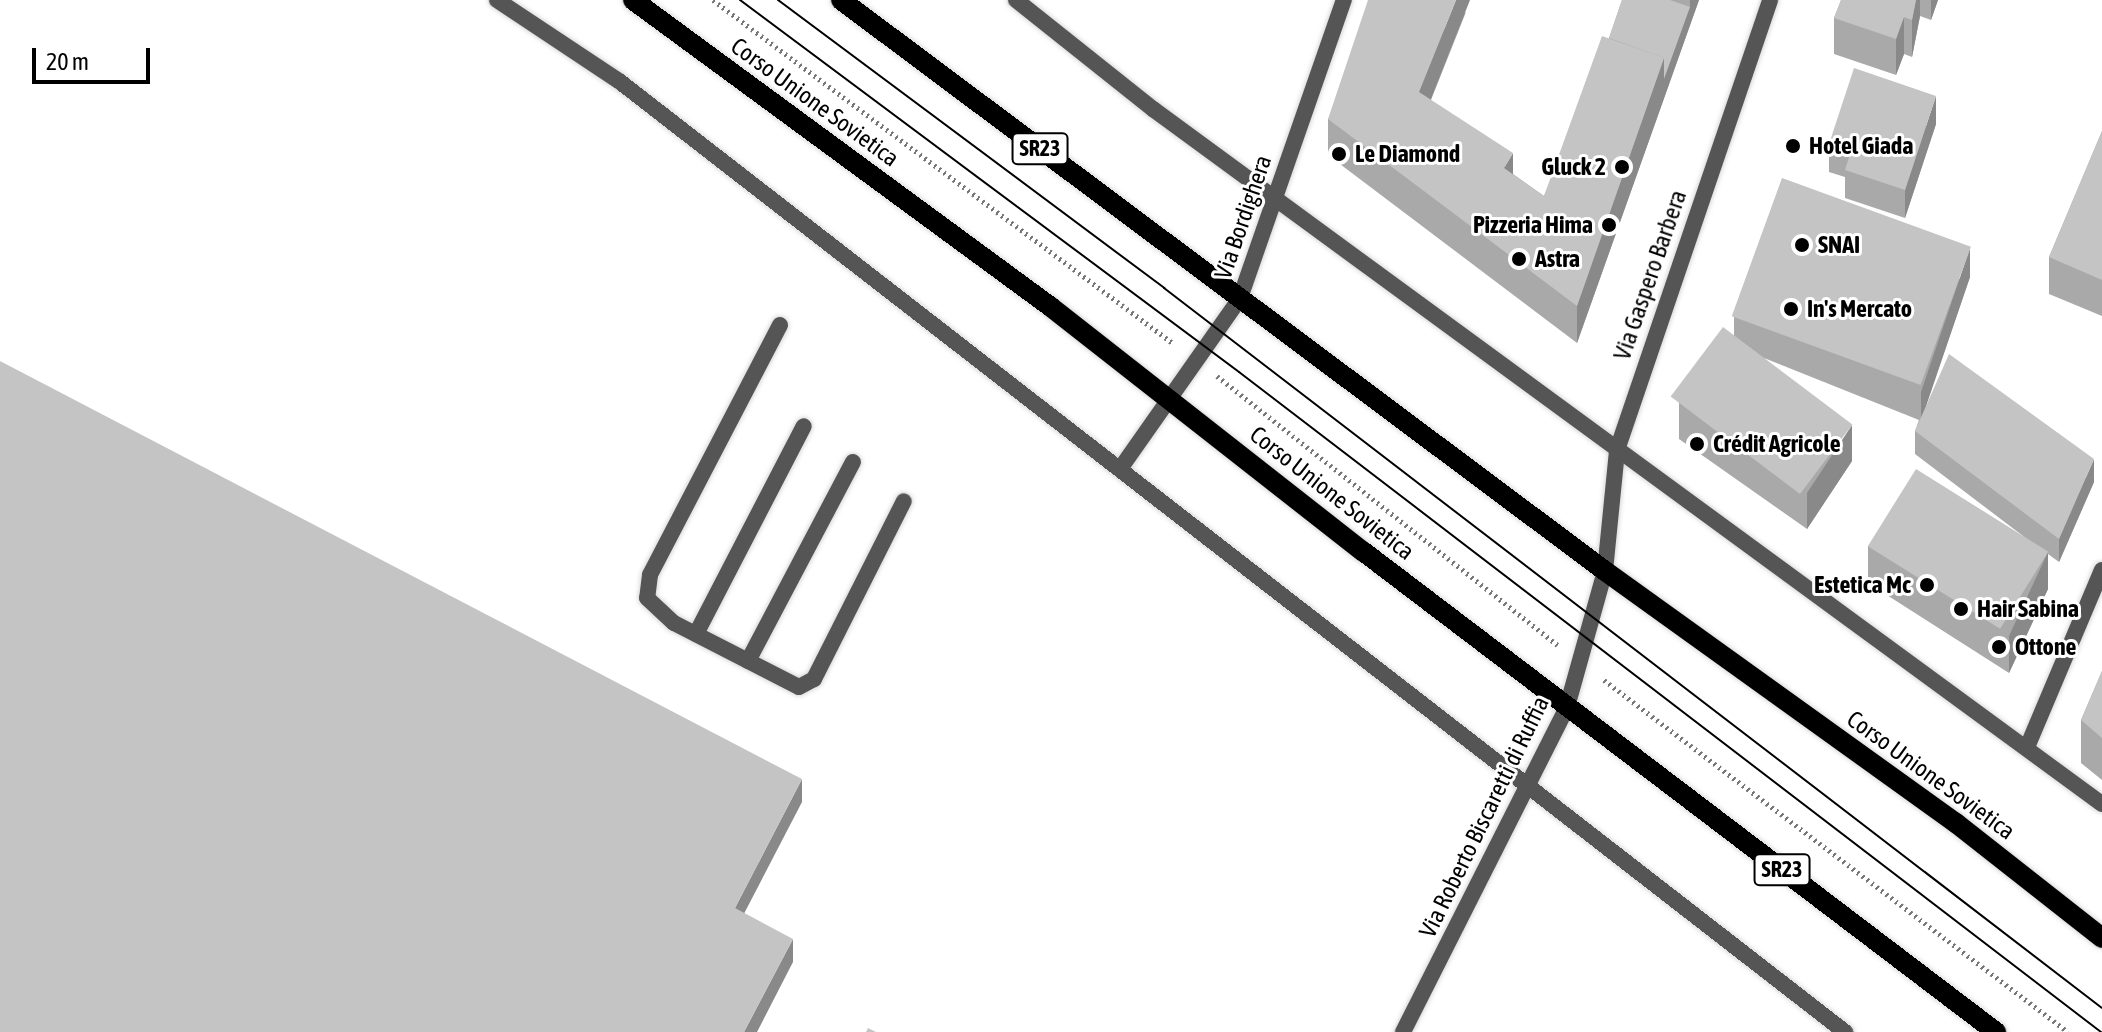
<!DOCTYPE html>
<meta charset="utf-8">
<style>
body{margin:0}
#map{position:relative;width:2102px;height:1032px;overflow:hidden;background:#fff;font-family:"Asap Condensed",sans-serif}
div>[style]{position:absolute}
.path>*{height:5px;margin-top:-2.5px;transform-origin:0;background:repeating-linear-gradient(90deg,#777 0 2px,transparent 0 6px)}
.roads{filter:drop-shadow(0 0 2px #dbdbdb) drop-shadow(0 0 2px #dbdbdb)}
.service>*{height:16px;margin:-8px;padding:0 8px;transform-origin:8px;border-radius:8px;background:#555}
.minor>*{height:16px;margin:-8px;padding:0 8px;transform-origin:8px;border-radius:8px;background:#555}
.primary>*{height:20px;margin:-10px;padding:0 10px;transform-origin:10px;border-radius:10px;background:#000}
.tram>*{height:2px;margin:-1px;padding:0 1px;transform-origin:1px;border-radius:1px;background:#000}
.wall>*{inset:0;background:#a9a9a9}
.shaded-wall>*{inset:0;background:#898989}
.building>*{inset:0;background:#c4c4c4;transform-origin:0 0}
.dots>*{width:22px;height:22px;translate:-50% -50%;box-sizing:border-box;border:4px solid #fff;border-radius:50%}
span{translate:-50% -50%;white-space:nowrap;text-align:center;line-height:1.15;-webkit-text-stroke:6px #fff;paint-order:stroke}
.shield-label span{padding:2px 6px;background:#fff;border:2px solid;border-radius:6px;-webkit-text-stroke-width:0}
.shield-label{font-size:22px;color:#000;font-weight:700}
.street-label{font-size:24px;color:#000}
.poi-label{font-size:24px;color:#000;font-weight:700}
.left{translate:0 -50%;text-align:left}
.right{translate:-100% -50%;text-align:right}
.scale{position:absolute;left:32px;top:48px;width:118px;height:36px;box-sizing:border-box;border:4px solid #000;border-top:0;padding-left:10px;font-size:24px;line-height:28px;white-space:nowrap;color:#000;-webkit-text-stroke:6px #fff;paint-order:stroke}
</style>
<div id="map">
<div class="path">
<div style="left:713px;top:0;width:575px;rotate:36.73deg"></div>
<div style="left:1217px;top:376px;width:434px;rotate:38.3deg"></div>
<div style="left:1604px;top:680px;width:582px;rotate:37.18deg"></div>
</div>
<div class="roads">
<div class="service">
<div style="left:780px;top:325px;width:282px;rotate:117.5deg"></div>
<div style="left:650px;top:575px;width:23px;rotate:97deg"></div>
<div style="left:647px;top:598px;width:37px;rotate:43deg"></div>
<div style="left:674px;top:623px;width:140px;rotate:27.1deg"></div>
<div style="left:799px;top:687px;width:17px;rotate:-28deg"></div>
<div style="left:814px;top:679px;width:199px;rotate:-63.2deg"></div>
<div style="left:696px;top:634px;width:234px;rotate:-62.6deg"></div>
<div style="left:748px;top:661px;width:225px;rotate:-62.2deg"></div>
</div>
<div class="minor">
<div style="left:497px;top:0;width:146px;rotate:33.6deg"></div>
<div style="left:619px;top:81px;width:1552px;rotate:37.8deg"></div>
<div style="left:1016px;top:0;width:175px;rotate:38.5deg"></div>
<div style="left:1153px;top:109px;width:1176px;rotate:36.22deg"></div>
<div style="left:1120px;top:469px;width:209px;rotate:-54.9deg"></div>
<div style="left:1240px;top:298px;width:316px;rotate:-70.8deg"></div>
<div style="left:2028px;top:745px;width:190px;rotate:-67.1deg"></div>
<div style="left:1403px;top:1032px;width:364px;rotate:-63.2deg"></div>
<div style="left:1567px;top:707px;width:141px;rotate:-74.4deg"></div>
<div style="left:1605px;top:571px;width:122px;rotate:-84.3deg"></div>
<div style="left:1617px;top:450px;width:475px;rotate:-71.2deg"></div>
</div>
<div class="primary">
<div style="left:633px;top:0;width:519px;rotate:36.3deg"></div>
<div style="left:1051px;top:307px;width:397px;rotate:38.1deg"></div>
<div style="left:1364px;top:552px;width:794px;rotate:37.22deg"></div>
<div style="left:841px;top:0;width:954px;rotate:36.77deg"></div>
<div style="left:1605px;top:571px;width:432px;rotate:35.7deg"></div>
<div style="left:1956px;top:823px;width:186px;rotate:38.2deg"></div>
</div>
</div>
<div class="tram">
<div style="left:740px;top:0;width:622px;rotate:36.7deg"></div>
<div style="left:1239px;top:372px;width:1086px;rotate:37.44deg"></div>
<div style="left:778px;top:0;width:482px;rotate:36.7deg"></div>
<div style="left:1164px;top:288px;width:1182px;rotate:37.51deg"></div>
</div>
<div class="wall">
<div style="clip-path:polygon(1622px 0,1699px 0,1577px 343px,1328px 155px,1328px 119px,1466px 12px,1431px 100px,1513px 174px,1544px 196px,1609px 38px)"></div>
<div style="clip-path:polygon(1841px 0,1938px 0,1931px 20px,1920px 16px,1912px 57px,1904px 54px,1896px 75px,1834px 54px,1834px 18px)"></div>
<div style="clip-path:polygon(1936px 124px,1905px 218px,1845px 198px,1845px 177px,1829px 172px,1829px 144px)"></div>
<div style="clip-path:polygon(2102px 131px,2102px 316px,2049px 294px,2049px 257px)"></div>
<div style="clip-path:polygon(1970px 277px,1926px 405px,2094px 482px,2059px 562px,2048px 554px,2048px 589px,2009px 673px,1868px 583px,1868px 546px,2031px 542px,1915px 454px,1915px 431px,1919px 420px,1764px 358px,1852px 461px,1807px 529px,1679px 439px,1679px 402px,1734px 335px,1734px 317px)"></div>
<div style="clip-path:polygon(2102px 671px,2102px 780px,2081px 763px,2081px 720px)"></div>
</div>
<div class="shaded-wall">
<div style="clip-path:polygon(1456px 0,1470px 0,1419px 129px,1419px 92px)"></div>
<div style="clip-path:polygon(1690px 0,1699px 0,1577px 343px,1577px 306px,1664px 58px,1690px 7px)"></div>
<div style="clip-path:polygon(1916px 0,1920px 0,1920px 16px,1912px 57px,1912px 20px)"></div>
<div style="clip-path:polygon(1931px 0,1938px 0,1931px 20px)"></div>
<div style="clip-path:polygon(1904px 17px,1904px 54px,1896px 75px,1896px 39px)"></div>
<div style="clip-path:polygon(1936px 96px,1936px 124px,1905px 218px,1905px 190px)"></div>
<div style="clip-path:polygon(1513px 153px,1513px 190px,1504px 168px)"></div>
<div style="clip-path:polygon(1970px 248px,1970px 277px,1921px 421px,1921px 392px)"></div>
<div style="clip-path:polygon(1852px 425px,1852px 461px,1807px 529px,1807px 493px)"></div>
<div style="clip-path:polygon(2094px 459px,2094px 482px,2059px 562px,2059px 539px)"></div>
<div style="clip-path:polygon(2048px 552px,2048px 589px,2009px 673px,2009px 636px)"></div>
<div style="clip-path:polygon(802px 779px,802px 802px,735px 931px,735px 908px)"></div>
<div style="clip-path:polygon(793px 939px,793px 962px,757px 1032px,744px 1032px)"></div>
</div>
<div class="building">
<div style="clip-path:polygon(1368px 0,1456px 0,1419px 92px,1513px 153px,1504px 168px,1544px 196px,1602px 36px,1664px 58px,1577px 306px,1328px 119px)"></div>
<div style="clip-path:polygon(1622px 0,1670px 0,1690px 7px,1664px 79px,1664px 58px,1609px 38px)"></div>
<div style="clip-path:polygon(1841px 0,1916px 0,1912px 20px,1904px 17px,1896px 39px,1834px 18px)"></div>
<div style="clip-path:polygon(1854px 68px,1936px 96px,1905px 190px,1845px 170px,1851px 151px,1829px 144px)"></div>
<div style="clip-path:polygon(2102px 131px,2102px 280px,2049px 257px)"></div>
<div style="left:1782px;top:178px;width:201px;height:147px;rotate:20deg"></div>
<div style="left:1723px;top:327px;width:162px;height:87px;rotate:37deg"></div>
<div style="clip-path:polygon(1949px 354px,2094px 459px,2059px 539px,1915px 431px)"></div>
<div style="clip-path:polygon(0 361px,802px 779px,735px 908px,793px 939px,744px 1032px,0 1032px)"></div>
<div style="left:1916px;top:469px;width:156px;height:91px;rotate:32deg"></div>
<div style="clip-path:polygon(2102px 671px,2102px 738px,2081px 720px)"></div>
<div style="clip-path:polygon(868px 1028px,876px 1032px,866px 1032px)"></div>
</div>
<div class="dots">
<div style="left:1793px;top:146px;background:#000"></div>
<div style="left:1339px;top:154px;background:#000"></div>
<div style="left:1622px;top:167px;background:#000"></div>
<div style="left:1609px;top:225px;background:#000"></div>
<div style="left:1802px;top:245px;background:#000"></div>
<div style="left:1519px;top:259px;background:#000"></div>
<div style="left:1791px;top:309px;background:#000"></div>
<div style="left:1697px;top:444px;background:#000"></div>
<div style="left:1927px;top:585px;background:#000"></div>
<div style="left:1961px;top:609px;background:#000"></div>
<div style="left:1999px;top:647px;background:#000"></div>
</div>
<div class="shield-label">
<span style="left:1040px;top:149px">SR23</span>
<span style="left:1782px;top:870px">SR23</span>
</div>
<div class="street-label">
<span style="left:815px;top:102px;rotate:36deg">Corso Unione Sovietica</span>
<span style="left:1243px;top:217px;rotate:-71deg">Via Bordighera</span>
<span style="left:1650px;top:275px;rotate:-71deg">Via Gaspero Barbera</span>
<span style="left:1332px;top:493px;rotate:38deg">Corso Unione Sovietica</span>
<span style="left:1931px;top:775px;rotate:36deg">Corso Unione Sovietica</span>
<span style="left:1484px;top:817px;rotate:-64deg">Via Roberto Biscaretti di Ruffia</span>
</div>
<div class="poi-label">
<span class="left" style="left:1809px;top:146px">Hotel Giada</span>
<span class="left" style="left:1355px;top:154px">Le Diamond</span>
<span class="right" style="left:1606px;top:167px">Gluck 2</span>
<span class="right" style="left:1593px;top:225px">Pizzeria Hima</span>
<span class="left" style="left:1818px;top:245px">SNAI</span>
<span class="left" style="left:1535px;top:259px">Astra</span>
<span class="left" style="left:1807px;top:309px">In's Mercato</span>
<span class="left" style="left:1713px;top:444px">Crédit Agricole</span>
<span class="right" style="left:1911px;top:585px">Estetica Mc</span>
<span class="left" style="left:1977px;top:609px">Hair Sabina</span>
<span class="left" style="left:2015px;top:647px">Ottone</span>
</div>
<div class="scale">20 m</div>
</div>
